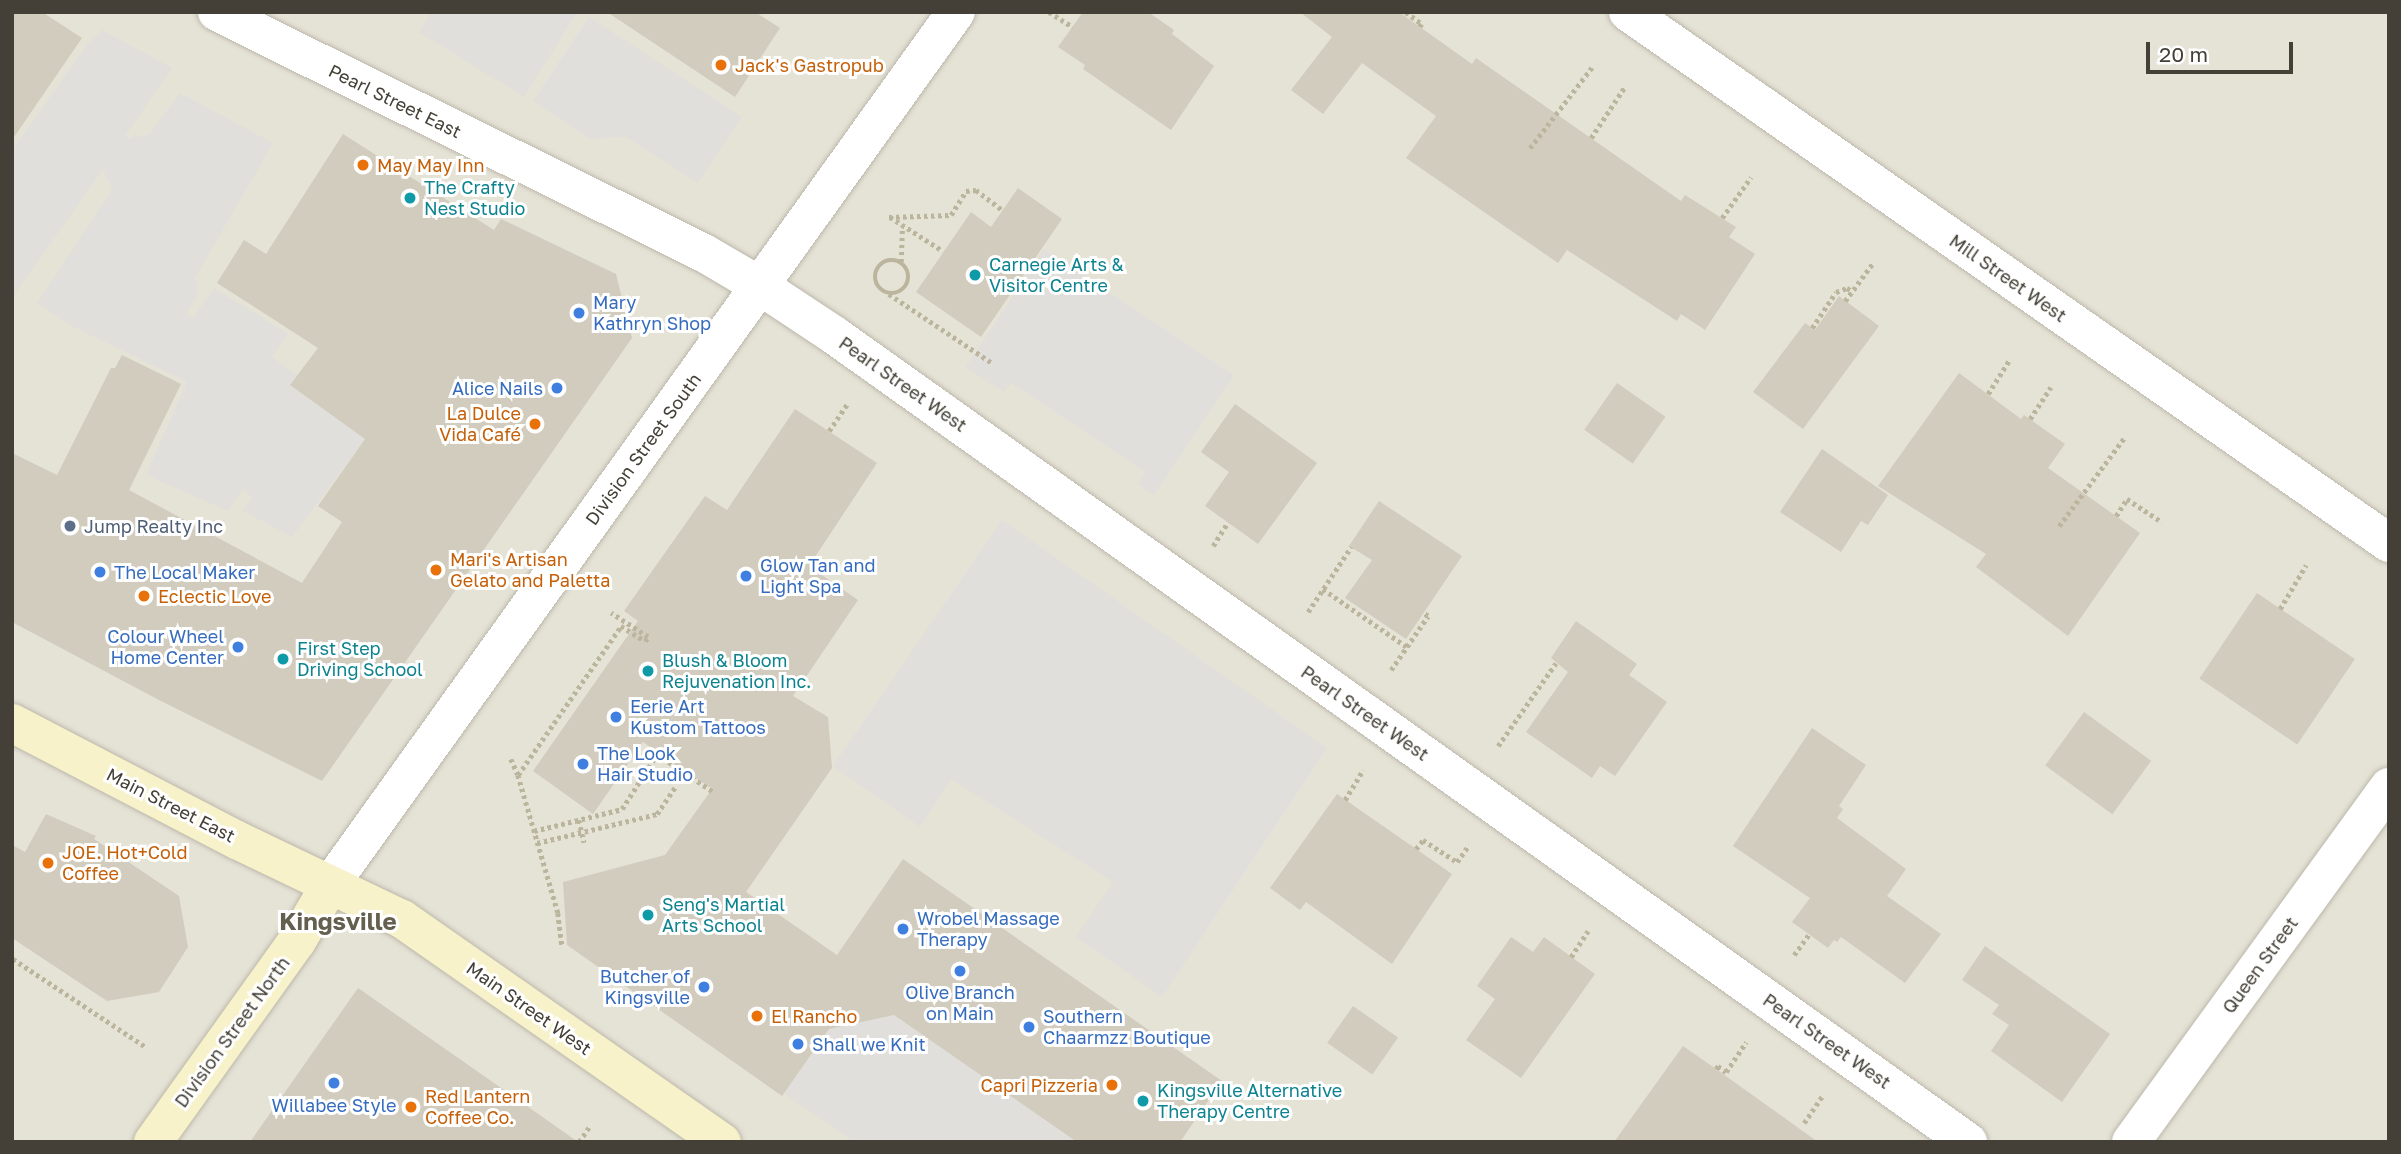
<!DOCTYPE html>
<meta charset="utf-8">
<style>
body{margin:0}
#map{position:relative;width:2401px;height:1154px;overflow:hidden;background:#f1efe7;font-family:"Golos Text",sans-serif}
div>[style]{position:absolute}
.residential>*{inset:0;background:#e5e2d6;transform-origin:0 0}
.parking>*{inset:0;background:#e0dfdb}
.building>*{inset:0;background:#d2ccbe;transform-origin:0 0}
.path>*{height:4.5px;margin-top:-2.25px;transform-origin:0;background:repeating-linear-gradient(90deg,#bcb59d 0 3.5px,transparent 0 7px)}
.path>.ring{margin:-2.25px;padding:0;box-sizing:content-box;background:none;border:4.5px solid #bcb59d;border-radius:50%}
.roads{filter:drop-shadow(0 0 2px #bcb8ab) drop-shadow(0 0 2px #bcb8ab)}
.minor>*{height:38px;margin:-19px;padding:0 19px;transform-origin:19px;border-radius:19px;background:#fff}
.tertiary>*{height:38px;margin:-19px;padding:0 19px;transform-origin:19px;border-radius:19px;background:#fff}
.secondary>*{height:38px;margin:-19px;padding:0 19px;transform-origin:19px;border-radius:19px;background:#f8f2ca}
.path-bridge>*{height:4.5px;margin-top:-2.25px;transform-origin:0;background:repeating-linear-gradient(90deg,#bcb59d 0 3.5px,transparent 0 7px)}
.dots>*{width:19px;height:19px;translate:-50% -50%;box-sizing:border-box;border:4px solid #fff;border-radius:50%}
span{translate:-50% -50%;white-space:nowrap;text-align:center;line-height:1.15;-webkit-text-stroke:6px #fff;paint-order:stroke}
.food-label{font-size:18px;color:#c56008}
.left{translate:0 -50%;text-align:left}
.right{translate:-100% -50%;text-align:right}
.street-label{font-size:18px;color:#444037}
.culture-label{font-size:18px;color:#0d838f}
.shop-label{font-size:18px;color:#366cbe}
.service-label{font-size:18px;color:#4e5e75}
.district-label{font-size:24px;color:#655f4f;font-weight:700}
.frame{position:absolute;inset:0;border:14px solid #444037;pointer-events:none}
.scale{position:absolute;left:2146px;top:42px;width:147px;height:32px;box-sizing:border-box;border:4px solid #444037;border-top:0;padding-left:9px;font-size:21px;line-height:24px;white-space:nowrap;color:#444037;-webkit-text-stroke:5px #fff;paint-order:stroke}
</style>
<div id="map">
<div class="residential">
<div style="left:12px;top:12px;width:2377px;height:1130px"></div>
</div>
<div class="parking">
<div style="clip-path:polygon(431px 12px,577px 12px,524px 97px,419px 32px)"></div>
<div style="clip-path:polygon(589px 17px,742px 117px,698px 183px,626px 137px,590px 139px,533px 101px)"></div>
<div style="clip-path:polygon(102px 30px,172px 68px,125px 136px,131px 139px,135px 135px,142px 137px,150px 133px,180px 93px,273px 143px,195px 278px,199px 293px,186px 314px,193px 318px,214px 288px,288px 334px,272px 357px,297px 375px,290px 385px,365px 439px,292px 537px,243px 511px,252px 497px,243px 488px,228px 511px,146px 475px,187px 382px,72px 326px,37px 303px,112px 190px,103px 169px,12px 298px,12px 150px,87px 45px)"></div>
<div style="clip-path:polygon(1044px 249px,1234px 375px,1154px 495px,1138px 484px,1145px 472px,1011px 383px,1004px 392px,966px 367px)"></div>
<div style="clip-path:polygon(1002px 520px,1327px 748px,1162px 997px,1076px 937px,1113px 882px,951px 779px,920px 827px,833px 766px)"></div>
<div style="clip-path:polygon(842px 1010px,894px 1014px,1077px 1142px,854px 1142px,784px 1093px)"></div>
</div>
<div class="building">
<div style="clip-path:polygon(12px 12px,42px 12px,82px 38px,12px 140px)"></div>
<div style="clip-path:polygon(607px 12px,755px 12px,780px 28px,735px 97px)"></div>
<div style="clip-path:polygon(1083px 12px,1148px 12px,1174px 30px,1172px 34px,1214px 66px,1171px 130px,1083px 69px,1085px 65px,1058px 47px)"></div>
<div style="clip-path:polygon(1300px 12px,1399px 12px,1472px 64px,1476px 58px,1681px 201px,1685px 195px,1736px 227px,1729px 237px,1755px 254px,1705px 330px,1681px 314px,1677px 321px,1567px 250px,1558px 263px,1406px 158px,1436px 116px,1362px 63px,1323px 114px,1291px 90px,1332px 37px)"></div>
<div style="clip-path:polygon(343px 134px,494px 230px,501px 219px,616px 274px,632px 338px,322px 781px,159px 700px,12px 622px,12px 453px,57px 475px,111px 368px,115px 368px,122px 355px,181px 384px,129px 490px,302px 583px,342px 522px,318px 506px,365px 439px,290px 385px,318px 348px,217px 283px,244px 240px,266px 254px)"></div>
<div style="clip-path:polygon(1018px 188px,1062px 219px,981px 337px,916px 292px,971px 212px,991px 227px)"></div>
<div style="clip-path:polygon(1839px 296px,1879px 326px,1803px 429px,1753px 392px,1805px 323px,1815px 330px)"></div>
<div style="clip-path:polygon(1959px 373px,2021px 419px,2024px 415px,2065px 444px,2048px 468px,2140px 533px,2068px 636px,1976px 567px,1986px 554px,1878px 486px)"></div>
<div style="left:1617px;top:383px;width:59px;height:57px;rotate:35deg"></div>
<div style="clip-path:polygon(1235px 404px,1317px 463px,1258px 544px,1205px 506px,1229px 472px,1201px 452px)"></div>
<div style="clip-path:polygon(795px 409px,877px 463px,809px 566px,858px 600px,793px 696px,828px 717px,832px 768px,746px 892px,837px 955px,903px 859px,1222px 1081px,1180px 1142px,1077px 1142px,894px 1015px,829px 1029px,782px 1096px,567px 945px,563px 882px,665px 855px,712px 789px,643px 742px,593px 814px,533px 771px,638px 621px,624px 611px,705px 496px,727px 510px)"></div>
<div style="clip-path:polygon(1822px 449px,1888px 495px,1868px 525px,1861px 521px,1841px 552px,1780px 512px)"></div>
<div style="clip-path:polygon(1379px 501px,1462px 556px,1406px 639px,1345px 598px,1372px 560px,1349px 546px)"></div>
<div style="left:2257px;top:593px;width:118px;height:103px;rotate:34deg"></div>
<div style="clip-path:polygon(1576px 621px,1637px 664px,1629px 675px,1667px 702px,1615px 776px,1600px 766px,1592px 778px,1526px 732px,1568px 672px,1551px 658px)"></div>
<div style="left:2084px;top:712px;width:83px;height:66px;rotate:36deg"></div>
<div style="clip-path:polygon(1812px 728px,1866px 765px,1839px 806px,1843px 809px,1837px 818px,1906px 869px,1887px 896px,1941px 934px,1905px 983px,1841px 937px,1837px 942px,1834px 940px,1828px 948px,1792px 922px,1810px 898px,1733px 846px)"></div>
<div style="clip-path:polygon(1337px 794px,1452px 874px,1392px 964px,1306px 902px,1300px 910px,1270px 888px)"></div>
<div style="clip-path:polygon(46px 814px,96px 836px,94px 839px,179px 896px,188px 947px,159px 992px,107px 1001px,12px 938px,12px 845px,25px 852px)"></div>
<div style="clip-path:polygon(1511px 937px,1533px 952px,1544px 937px,1595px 974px,1521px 1078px,1466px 1040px,1495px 999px,1477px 986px)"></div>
<div style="clip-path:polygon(1985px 946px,2110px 1034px,2062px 1102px,1991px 1051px,2009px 1025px,1992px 1014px,1999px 1005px,1962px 980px)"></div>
<div style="clip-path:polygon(358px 988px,484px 1076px,578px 1142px,250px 1142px)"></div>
<div style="left:1353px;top:1006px;width:55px;height:45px;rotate:35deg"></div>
<div style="clip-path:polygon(1683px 1046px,1716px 1069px,1818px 1142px,1614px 1142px)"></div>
</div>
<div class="path">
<div style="left:1049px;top:12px;width:28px;rotate:32deg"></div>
<div style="left:1406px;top:12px;width:20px;rotate:37deg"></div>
<div style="left:1422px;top:24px;width:4px;rotate:124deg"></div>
<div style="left:1591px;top:138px;width:60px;rotate:-56.6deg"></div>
<div style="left:1530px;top:148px;width:103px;rotate:-52.5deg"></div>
<div style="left:889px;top:217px;width:62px;rotate:-1.8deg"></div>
<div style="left:951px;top:215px;width:28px;rotate:-58deg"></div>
<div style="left:966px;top:191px;width:10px;rotate:-6deg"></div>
<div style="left:976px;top:190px;width:34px;rotate:37deg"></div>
<div style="left:890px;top:217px;width:63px;rotate:32.7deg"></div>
<div style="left:1722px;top:218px;width:50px;rotate:-54.7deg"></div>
<div class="ring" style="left:875px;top:260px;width:29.5px;height:29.5px"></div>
<div style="left:901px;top:262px;width:36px;rotate:-88deg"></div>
<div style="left:889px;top:294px;width:124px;rotate:33.8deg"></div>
<div style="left:1845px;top:301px;width:47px;rotate:-53.6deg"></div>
<div style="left:1812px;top:328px;width:43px;rotate:-56.3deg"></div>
<div style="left:1836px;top:292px;width:12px;rotate:-20deg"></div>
<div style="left:1847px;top:288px;width:6px;rotate:31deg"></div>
<div style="left:1988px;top:394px;width:41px;rotate:-57.8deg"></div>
<div style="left:2030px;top:419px;width:38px;rotate:-57deg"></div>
<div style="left:829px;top:431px;width:32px;rotate:-56deg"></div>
<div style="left:2116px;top:516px;width:20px;rotate:-57deg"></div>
<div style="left:2127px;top:499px;width:42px;rotate:33.3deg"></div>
<div style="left:2059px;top:526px;width:109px;rotate:-53.5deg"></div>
<div style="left:1213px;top:546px;width:28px;rotate:-58deg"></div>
<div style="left:1323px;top:589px;width:102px;rotate:34.6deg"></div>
<div style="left:2280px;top:609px;width:51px;rotate:-59.4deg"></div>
<div style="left:1308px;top:612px;width:78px;rotate:-56.5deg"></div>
<div style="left:1391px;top:670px;width:65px;rotate:-55.6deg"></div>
<div style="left:1428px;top:616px;width:6px;rotate:-149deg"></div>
<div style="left:1498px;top:746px;width:101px;rotate:-55.1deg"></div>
<div style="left:511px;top:759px;width:17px;rotate:66deg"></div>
<div style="left:518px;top:775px;width:144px;rotate:73.8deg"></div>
<div style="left:558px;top:913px;width:35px;rotate:83deg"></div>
<div style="left:518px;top:775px;width:181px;rotate:-55.3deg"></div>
<div style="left:621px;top:626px;width:28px;rotate:32deg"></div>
<div style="left:645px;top:641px;width:5px;rotate:-53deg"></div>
<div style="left:648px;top:637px;width:44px;rotate:-147deg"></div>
<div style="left:1345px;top:800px;width:35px;rotate:-59deg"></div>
<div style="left:534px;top:831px;width:91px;rotate:-14deg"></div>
<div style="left:622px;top:809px;width:65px;rotate:-57.5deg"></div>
<div style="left:657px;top:754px;width:70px;rotate:33.9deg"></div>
<div style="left:537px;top:843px;width:123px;rotate:-13.6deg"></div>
<div style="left:657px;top:814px;width:34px;rotate:-56deg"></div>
<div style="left:1416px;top:849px;width:11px;rotate:-52deg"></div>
<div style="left:1423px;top:840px;width:40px;rotate:32.9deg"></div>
<div style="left:1457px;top:862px;width:21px;rotate:-55deg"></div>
<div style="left:1794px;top:955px;width:26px;rotate:-54deg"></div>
<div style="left:1571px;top:957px;width:31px;rotate:-57deg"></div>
<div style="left:13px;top:959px;width:159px;rotate:33.5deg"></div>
<div style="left:1716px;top:1069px;width:4px;rotate:-56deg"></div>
<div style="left:1718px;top:1066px;width:10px;rotate:37deg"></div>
<div style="left:1726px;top:1072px;width:36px;rotate:-56deg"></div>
<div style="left:1804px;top:1123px;width:32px;rotate:-56deg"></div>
<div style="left:579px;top:1142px;width:18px;rotate:-56deg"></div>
</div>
<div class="roads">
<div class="minor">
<div style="left:217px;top:12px;width:543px;rotate:26.33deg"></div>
<div style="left:704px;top:253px;width:65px;rotate:30.5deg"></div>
<div style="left:760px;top:286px;width:89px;rotate:33.5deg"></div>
<div style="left:834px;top:335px;width:1392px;rotate:35.44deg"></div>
<div style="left:1628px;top:12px;width:928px;rotate:34.91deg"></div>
</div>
<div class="tertiary">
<div style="left:330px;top:885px;width:1074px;rotate:-54.36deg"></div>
<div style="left:2131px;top:1142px;width:439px;rotate:-54deg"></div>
</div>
<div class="secondary">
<div style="left:12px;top:723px;width:254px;rotate:27.5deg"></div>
<div style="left:237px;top:840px;width:183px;rotate:25.6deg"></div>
<div style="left:402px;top:919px;width:390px;rotate:34.9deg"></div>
<div style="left:153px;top:1142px;width:247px;rotate:-54.4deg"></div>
<div style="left:297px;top:941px;width:65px;rotate:-59.5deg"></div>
</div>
</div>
<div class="path-bridge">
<div style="left:579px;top:820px;width:23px;rotate:77deg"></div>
</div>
<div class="dots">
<div style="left:721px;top:65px;background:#e8710a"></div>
<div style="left:363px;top:165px;background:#e8710a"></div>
<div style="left:410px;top:198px;background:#0f9aa8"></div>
<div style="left:975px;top:275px;background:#0f9aa8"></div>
<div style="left:579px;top:313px;background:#3f7fe0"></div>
<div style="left:557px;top:388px;background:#3f7fe0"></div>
<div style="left:535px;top:424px;background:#e8710a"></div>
<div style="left:70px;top:526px;background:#5c6f8a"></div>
<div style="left:436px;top:570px;background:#e8710a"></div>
<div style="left:100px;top:572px;background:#3f7fe0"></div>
<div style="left:746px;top:576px;background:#3f7fe0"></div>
<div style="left:144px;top:596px;background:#e8710a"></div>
<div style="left:238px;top:647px;background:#3f7fe0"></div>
<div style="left:283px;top:659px;background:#0f9aa8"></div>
<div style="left:648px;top:671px;background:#0f9aa8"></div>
<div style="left:616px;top:717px;background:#3f7fe0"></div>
<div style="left:583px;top:764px;background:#3f7fe0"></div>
<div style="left:48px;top:863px;background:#e8710a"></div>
<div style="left:648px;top:915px;background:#0f9aa8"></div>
<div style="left:903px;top:929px;background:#3f7fe0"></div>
<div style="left:960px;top:971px;background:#3f7fe0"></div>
<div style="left:704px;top:987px;background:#3f7fe0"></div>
<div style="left:757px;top:1016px;background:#e8710a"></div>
<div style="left:1029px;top:1027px;background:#3f7fe0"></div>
<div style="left:798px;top:1044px;background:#3f7fe0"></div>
<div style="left:334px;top:1083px;background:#3f7fe0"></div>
<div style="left:1112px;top:1085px;background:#e8710a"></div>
<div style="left:1143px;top:1101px;background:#0f9aa8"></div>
<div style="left:411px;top:1107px;background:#e8710a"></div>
</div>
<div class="food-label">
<span class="left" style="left:735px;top:65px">Jack's Gastropub</span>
<span class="left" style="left:377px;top:165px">May May Inn</span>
<span class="right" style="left:521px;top:424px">La Dulce<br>Vida Café</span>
<span class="left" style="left:450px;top:570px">Mari's Artisan<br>Gelato and Paletta</span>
<span class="left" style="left:158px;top:596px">Eclectic Love</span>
<span class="left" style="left:62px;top:863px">JOE. Hot+Cold<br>Coffee</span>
<span class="left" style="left:771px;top:1016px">El Rancho</span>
<span class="right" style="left:1098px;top:1085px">Capri Pizzeria</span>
<span class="left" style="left:425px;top:1107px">Red Lantern<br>Coffee Co.</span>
</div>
<div class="street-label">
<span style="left:395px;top:101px;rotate:26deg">Pearl Street East</span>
<span style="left:2008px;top:278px;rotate:35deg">Mill Street West</span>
<span style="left:903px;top:384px;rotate:35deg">Pearl Street West</span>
<span style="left:643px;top:449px;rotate:-54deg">Division Street South</span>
<span style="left:1365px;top:713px;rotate:35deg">Pearl Street West</span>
<span style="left:171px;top:805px;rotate:27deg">Main Street East</span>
<span style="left:2260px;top:965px;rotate:-54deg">Queen Street</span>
<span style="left:529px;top:1008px;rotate:35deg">Main Street West</span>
<span style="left:232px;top:1032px;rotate:-54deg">Division Street North</span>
<span style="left:1827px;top:1041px;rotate:35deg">Pearl Street West</span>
</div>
<div class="culture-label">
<span class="left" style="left:424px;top:198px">The Crafty<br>Nest Studio</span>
<span class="left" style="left:989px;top:275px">Carnegie Arts &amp;<br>Visitor Centre</span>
<span class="left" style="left:297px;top:659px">First Step<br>Driving School</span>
<span class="left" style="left:662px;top:671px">Blush &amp; Bloom<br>Rejuvenation Inc.</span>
<span class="left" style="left:662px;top:915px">Seng's Martial<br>Arts School</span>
<span class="left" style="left:1157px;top:1101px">Kingsville Alternative<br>Therapy Centre</span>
</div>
<div class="shop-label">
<span class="left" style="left:593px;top:313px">Mary<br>Kathryn Shop</span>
<span class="right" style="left:543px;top:388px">Alice Nails</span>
<span class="left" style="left:760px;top:576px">Glow Tan and<br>Light Spa</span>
<span class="left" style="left:114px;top:572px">The Local Maker</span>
<span class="right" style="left:224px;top:647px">Colour Wheel<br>Home Center</span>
<span class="left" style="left:630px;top:717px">Eerie Art<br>Kustom Tattoos</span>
<span class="left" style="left:597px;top:764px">The Look<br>Hair Studio</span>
<span class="left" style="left:917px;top:929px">Wrobel Massage<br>Therapy</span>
<span class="right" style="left:690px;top:987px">Butcher of<br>Kingsville</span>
<span style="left:960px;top:1003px">Olive Branch<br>on Main</span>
<span class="left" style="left:1043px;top:1027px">Southern<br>Chaarmzz Boutique</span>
<span class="left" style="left:812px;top:1044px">Shall we Knit</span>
<span style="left:334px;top:1105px">Willabee Style</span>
</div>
<div class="service-label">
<span class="left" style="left:84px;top:526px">Jump Realty Inc</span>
</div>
<div class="district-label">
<span style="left:338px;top:921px">Kingsville</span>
</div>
<div class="frame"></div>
<div class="scale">20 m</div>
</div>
